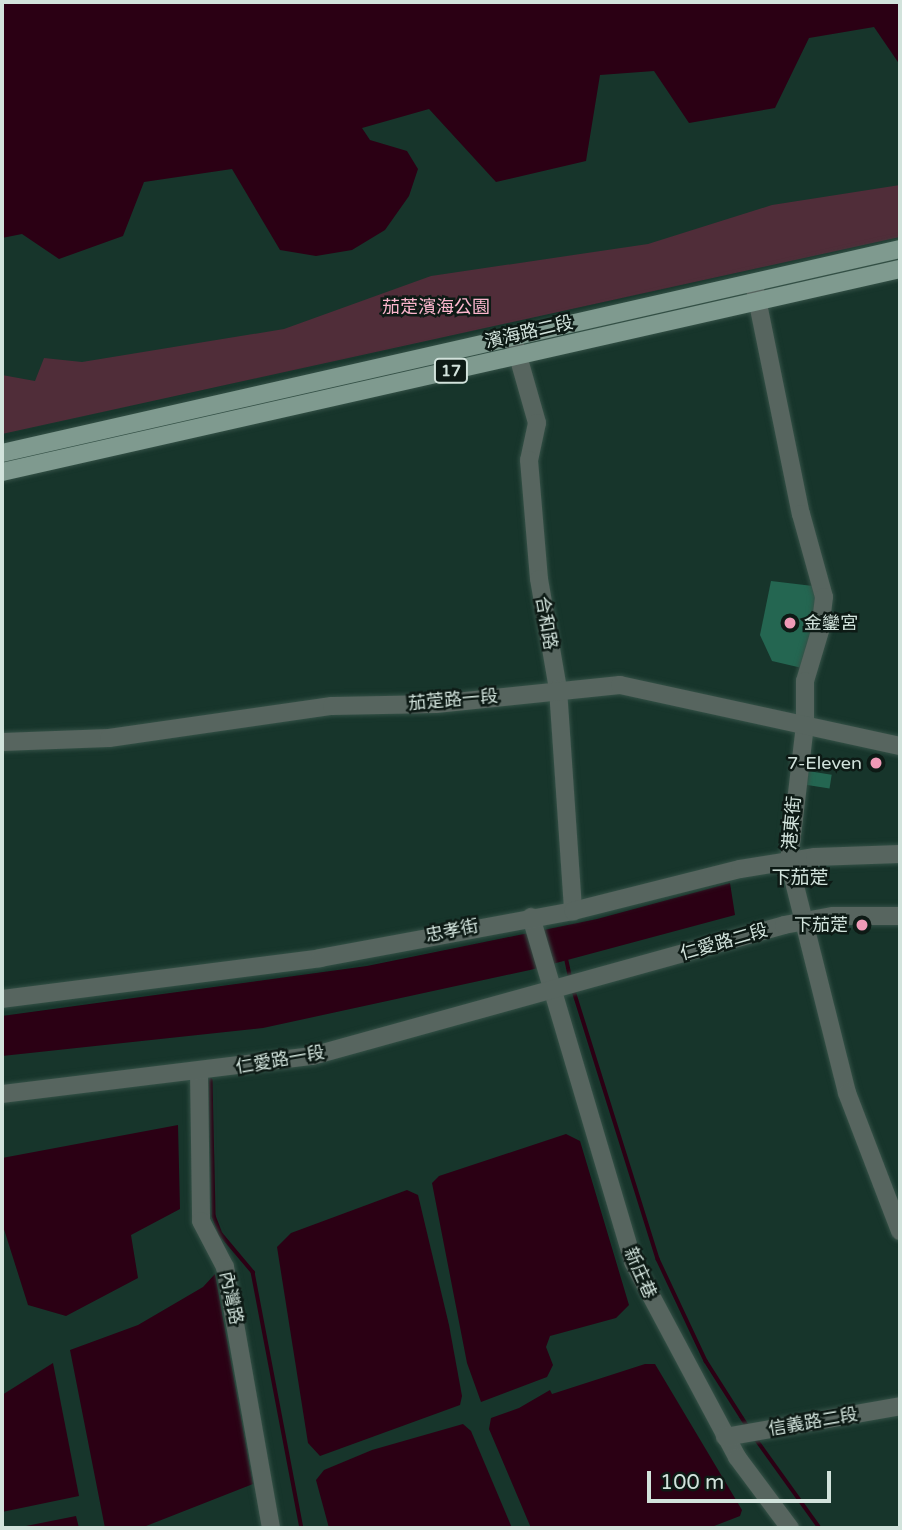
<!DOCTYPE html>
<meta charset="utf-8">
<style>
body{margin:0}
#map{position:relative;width:902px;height:1530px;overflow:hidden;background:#17352b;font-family:"Varela Round","Noto Sans TC",sans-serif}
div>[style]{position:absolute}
.green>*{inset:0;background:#502d39}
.water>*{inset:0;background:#2b0014}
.stream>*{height:3.5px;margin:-1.75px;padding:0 1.75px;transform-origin:1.75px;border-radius:1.75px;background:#2b0014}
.building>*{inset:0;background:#246651;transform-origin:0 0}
.roads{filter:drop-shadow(0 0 2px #355147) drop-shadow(0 0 2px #355147)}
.minor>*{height:18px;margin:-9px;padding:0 9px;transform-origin:9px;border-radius:9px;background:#57655f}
.major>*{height:18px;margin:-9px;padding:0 9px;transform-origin:9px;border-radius:9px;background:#7f9a8f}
.dots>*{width:19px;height:19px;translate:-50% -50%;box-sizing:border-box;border:4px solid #0d1a15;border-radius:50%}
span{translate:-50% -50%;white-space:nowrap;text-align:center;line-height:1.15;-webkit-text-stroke:5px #0d1a15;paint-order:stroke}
.shield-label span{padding:2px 5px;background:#0d1a15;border:2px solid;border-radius:5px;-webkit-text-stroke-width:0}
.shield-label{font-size:16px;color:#d2e3dc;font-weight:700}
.park-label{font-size:18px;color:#fcb6cd}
.street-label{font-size:18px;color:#d2e3dc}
.poi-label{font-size:18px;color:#d2e3dc}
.left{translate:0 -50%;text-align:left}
.right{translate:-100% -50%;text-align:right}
.neighbourhood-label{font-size:19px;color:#d2e3dc}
.frame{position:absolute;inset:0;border:4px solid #d2e3dc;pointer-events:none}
.scale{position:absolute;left:647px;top:1471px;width:184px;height:32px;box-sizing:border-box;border:4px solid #d2e3dc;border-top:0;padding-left:9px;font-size:21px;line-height:24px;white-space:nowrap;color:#d2e3dc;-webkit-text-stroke:5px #0d1a15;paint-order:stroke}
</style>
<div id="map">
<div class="green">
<div style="clip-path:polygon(900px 185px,900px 237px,2px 434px,2px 375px,35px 381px,44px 358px,82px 362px,284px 329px,431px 276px,648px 244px,772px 205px)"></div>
</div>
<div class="water">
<div style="clip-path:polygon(2px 2px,900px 2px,900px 65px,874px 27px,809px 38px,775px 108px,689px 123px,654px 71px,600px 75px,586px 161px,496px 182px,429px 109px,362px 128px,370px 140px,407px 151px,418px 169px,409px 196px,385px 230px,352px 250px,316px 256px,280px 250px,232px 169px,144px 182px,123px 236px,59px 259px,22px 234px,2px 238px)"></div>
<div style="clip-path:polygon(730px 883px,735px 915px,530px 970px,263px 1028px,2px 1056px,2px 1016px,367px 966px,597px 919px)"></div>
<div style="clip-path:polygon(178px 1125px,180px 1209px,131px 1235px,138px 1278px,66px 1316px,28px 1305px,2px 1223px,2px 1158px)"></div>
<div style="clip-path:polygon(566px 1134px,580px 1141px,629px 1305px,616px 1318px,550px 1336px,546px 1347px,553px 1365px,547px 1377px,481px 1402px,467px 1363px,432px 1183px,439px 1176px)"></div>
<div style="clip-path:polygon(407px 1190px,418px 1195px,449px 1325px,462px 1396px,460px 1405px,320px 1456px,308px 1443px,277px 1247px,291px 1233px)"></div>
<div style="clip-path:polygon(215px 1274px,253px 1484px,141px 1528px,105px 1528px,70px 1350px,138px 1325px,203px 1287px)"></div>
<div style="clip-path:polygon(53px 1363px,79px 1496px,2px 1512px,2px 1395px)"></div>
<div style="clip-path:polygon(645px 1364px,655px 1364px,742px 1510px,740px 1516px,709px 1528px,531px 1528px,489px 1429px,491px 1418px,519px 1408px,550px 1390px,552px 1394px)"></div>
<div style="clip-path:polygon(463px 1424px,471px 1431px,512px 1528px,329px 1528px,316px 1480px,324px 1470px,372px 1450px)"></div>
<div style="clip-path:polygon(76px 1516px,79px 1528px,16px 1528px)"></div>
</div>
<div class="stream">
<div style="left:567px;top:961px;width:19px;rotate:78deg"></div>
<div style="left:574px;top:991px;width:281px;rotate:72.6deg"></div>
<div style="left:658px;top:1259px;width:113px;rotate:64.8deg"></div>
<div style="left:706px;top:1361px;width:78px;rotate:57.5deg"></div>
<div style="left:211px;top:1080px;width:136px;rotate:88.7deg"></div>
<div style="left:214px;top:1216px;width:19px;rotate:69deg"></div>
<div style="left:221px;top:1234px;width:50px;rotate:49.9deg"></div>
<div style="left:253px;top:1272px;width:261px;rotate:79.2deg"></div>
<div style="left:756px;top:1439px;width:110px;rotate:54.3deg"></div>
</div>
<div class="building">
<div style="clip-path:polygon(771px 581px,813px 586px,821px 611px,802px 668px,772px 661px,760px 635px)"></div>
<div style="left:808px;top:771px;width:24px;height:14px;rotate:9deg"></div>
</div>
<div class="roads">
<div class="minor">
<div style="left:754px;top:284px;width:235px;rotate:78.5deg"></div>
<div style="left:801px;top:514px;width:86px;rotate:74.5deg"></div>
<div style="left:824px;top:597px;width:34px;rotate:97deg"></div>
<div style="left:820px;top:631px;width:52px;rotate:106.7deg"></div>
<div style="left:805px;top:681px;width:44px;rotate:90deg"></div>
<div style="left:805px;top:725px;width:138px;rotate:96.7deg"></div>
<div style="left:789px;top:862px;width:238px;rotate:75.9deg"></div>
<div style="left:847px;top:1093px;width:148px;rotate:69deg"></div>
<div style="left:514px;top:342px;width:84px;rotate:74.1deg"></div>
<div style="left:537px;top:423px;width:38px;rotate:102deg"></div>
<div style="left:529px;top:460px;width:119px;rotate:85.2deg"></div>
<div style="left:539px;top:579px;width:112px;rotate:80.2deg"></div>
<div style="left:558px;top:689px;width:223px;rotate:86.1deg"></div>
<div style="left:2px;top:742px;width:107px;rotate:-2.1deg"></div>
<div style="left:109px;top:738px;width:225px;rotate:-8.2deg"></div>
<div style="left:332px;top:706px;width:104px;rotate:-1.1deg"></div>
<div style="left:436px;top:704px;width:185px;rotate:-5.9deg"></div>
<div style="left:620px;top:685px;width:287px;rotate:12.3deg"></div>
<div style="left:531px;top:917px;width:360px;rotate:73.5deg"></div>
<div style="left:633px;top:1262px;width:221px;rotate:61.9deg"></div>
<div style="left:737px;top:1457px;width:89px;rotate:53.3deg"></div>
<div style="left:2px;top:999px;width:321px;rotate:-7.3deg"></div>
<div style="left:320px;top:958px;width:257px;rotate:-10.5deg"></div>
<div style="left:573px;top:911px;width:172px;rotate:-14.1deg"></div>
<div style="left:740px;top:869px;width:76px;rotate:-9.1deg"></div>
<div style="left:815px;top:857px;width:85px;rotate:-2deg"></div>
<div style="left:199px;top:1071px;width:150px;rotate:89.2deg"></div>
<div style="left:201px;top:1221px;width:52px;rotate:62.4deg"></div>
<div style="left:225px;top:1267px;width:265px;rotate:80deg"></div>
<div style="left:2px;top:1094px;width:312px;rotate:-7deg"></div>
<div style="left:312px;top:1056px;width:490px;rotate:-15.5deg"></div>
<div style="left:784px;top:925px;width:50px;rotate:-10.4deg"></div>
<div style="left:833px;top:916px;width:67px"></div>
<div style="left:725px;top:1437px;width:178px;rotate:-10deg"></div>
</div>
<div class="major">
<div style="left:2px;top:453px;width:921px;rotate:-12.8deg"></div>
<div style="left:2px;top:472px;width:921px;rotate:-12.74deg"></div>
</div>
</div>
<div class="dots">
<div style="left:790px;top:623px;background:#f09ab7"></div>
<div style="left:876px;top:763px;background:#f09ab7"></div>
<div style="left:862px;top:925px;background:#f09ab7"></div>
</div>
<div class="shield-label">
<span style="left:451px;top:371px">17</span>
</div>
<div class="park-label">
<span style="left:436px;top:307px">茄萣濱海公園</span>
</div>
<div class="street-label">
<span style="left:529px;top:332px;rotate:-13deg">濱海路二段</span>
<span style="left:546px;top:623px;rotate:80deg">合和路</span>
<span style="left:453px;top:700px;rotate:-5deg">茄萣路一段</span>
<span style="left:792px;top:823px;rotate:-85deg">港東街</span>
<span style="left:452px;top:931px;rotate:-11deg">忠孝街</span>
<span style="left:724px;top:942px;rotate:-16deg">仁愛路二段</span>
<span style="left:280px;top:1060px;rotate:-10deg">仁愛路一段</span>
<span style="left:640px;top:1273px;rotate:66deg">新庄巷</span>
<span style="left:231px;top:1298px;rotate:78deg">內灣路</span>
<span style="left:813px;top:1422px;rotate:-10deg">信義路二段</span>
</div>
<div class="poi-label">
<span class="left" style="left:804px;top:623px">金鑾宮</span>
<span class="right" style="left:862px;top:763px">7-Eleven</span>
<span class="right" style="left:848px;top:925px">下茄萣</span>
</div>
<div class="neighbourhood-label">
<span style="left:800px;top:879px">下茄萣</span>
</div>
<div class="frame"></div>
<div class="scale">100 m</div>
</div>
